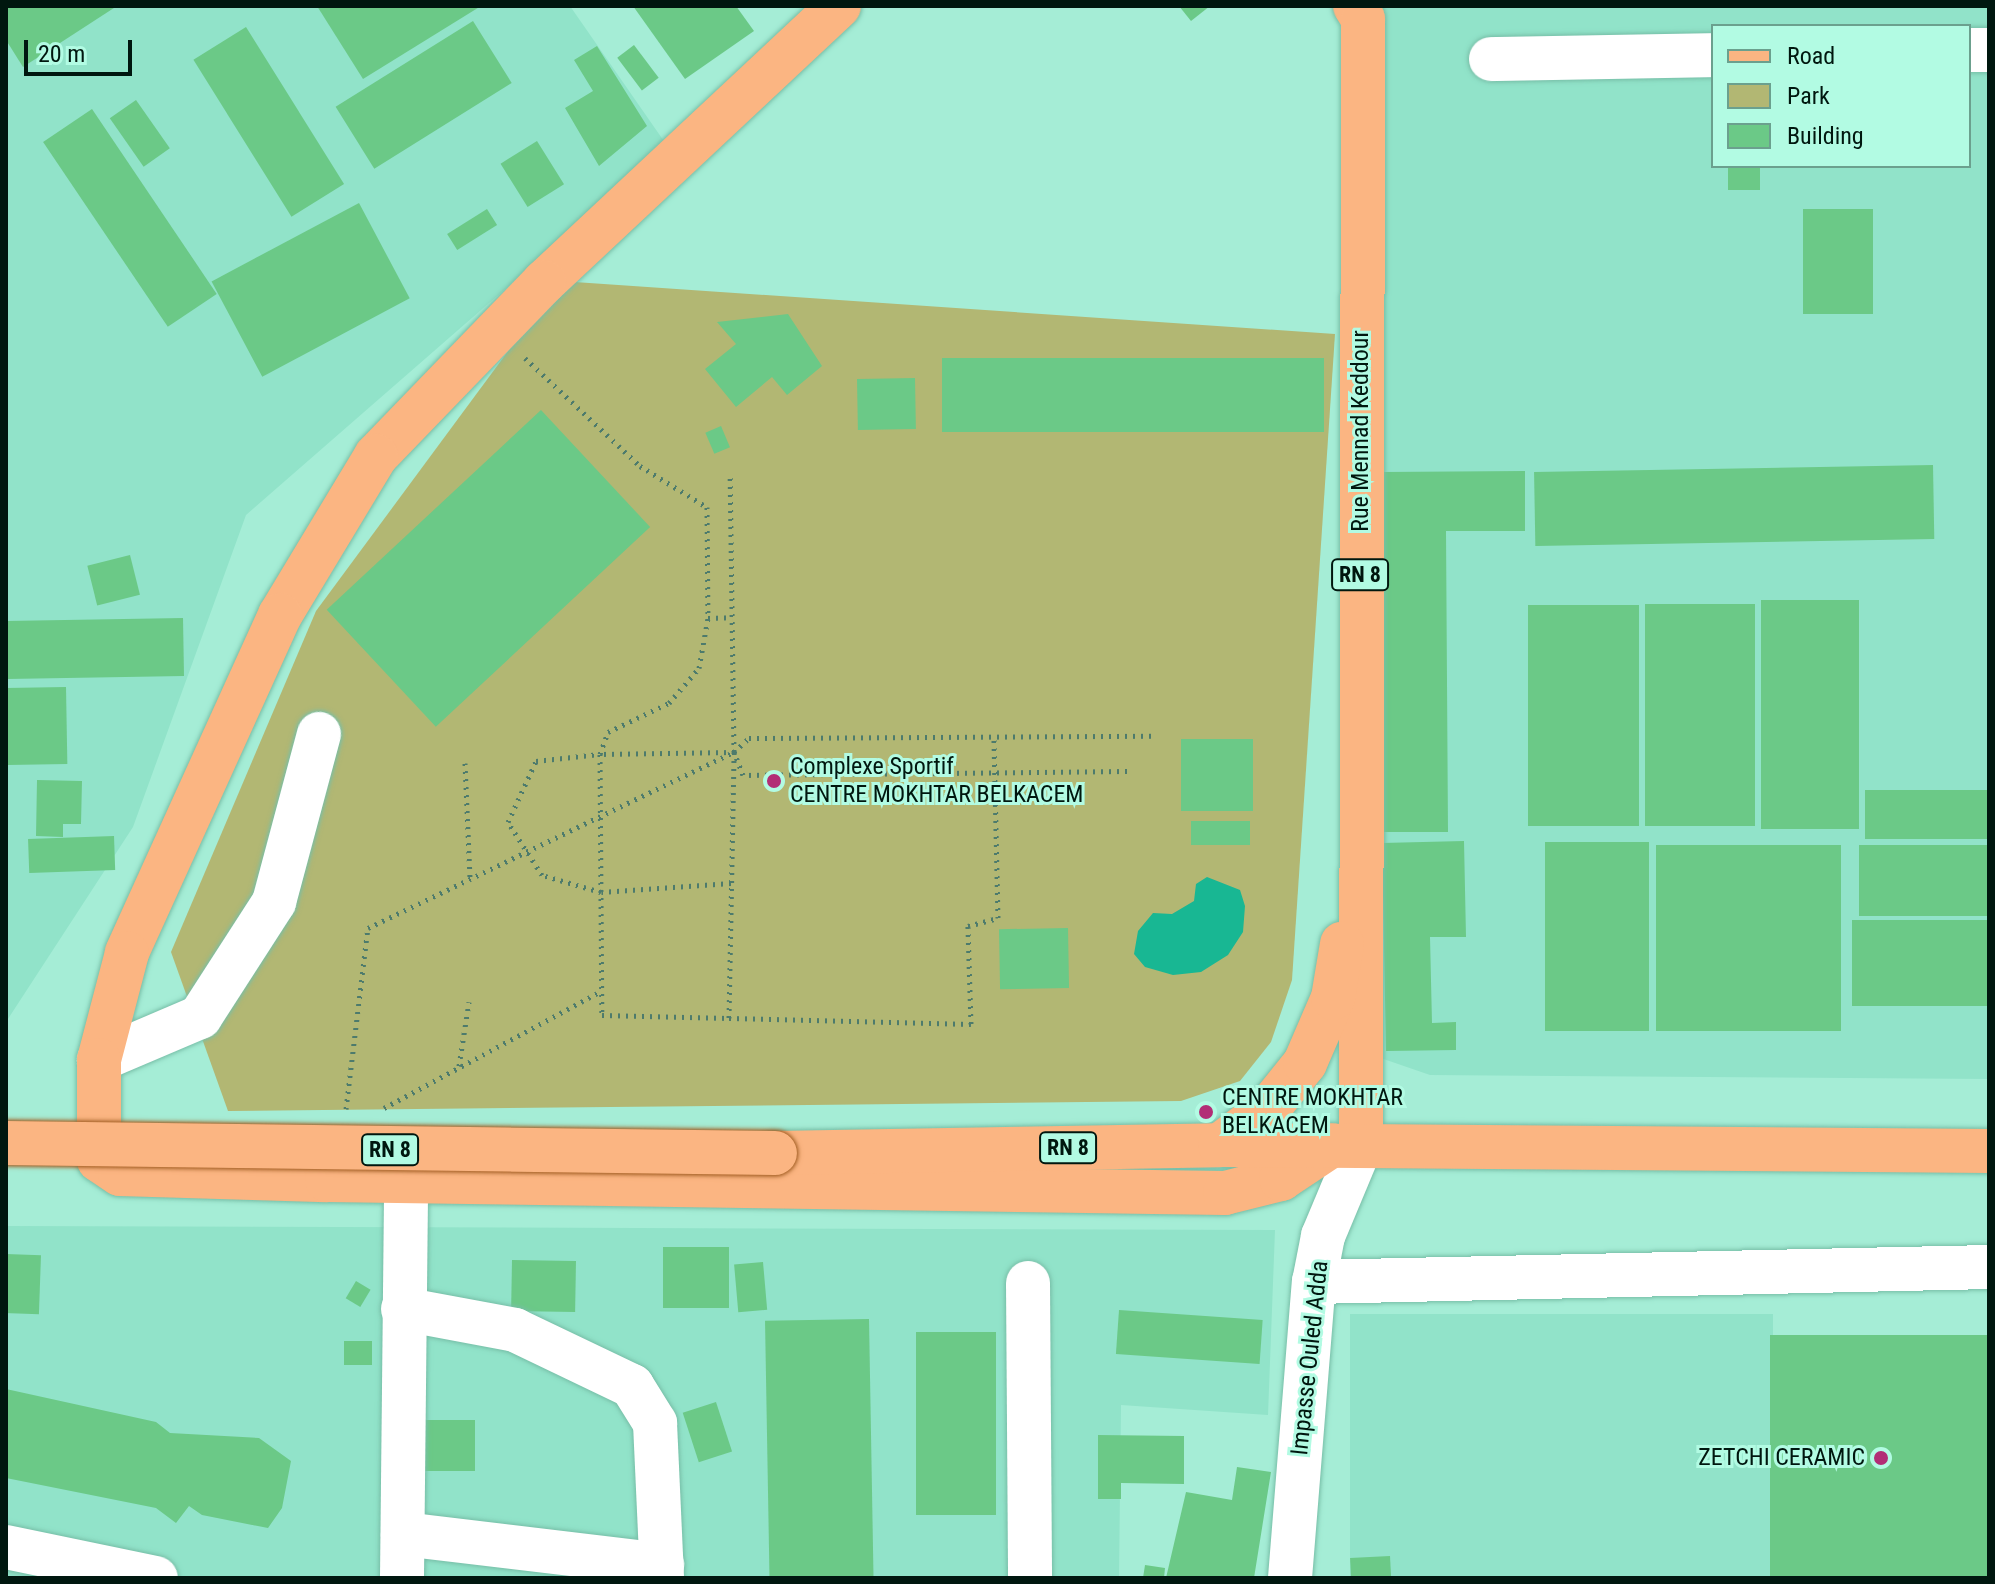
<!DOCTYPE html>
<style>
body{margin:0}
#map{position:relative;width:1995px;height:1584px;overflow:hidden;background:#a5edd6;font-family:"Roboto Condensed",sans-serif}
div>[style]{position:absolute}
.built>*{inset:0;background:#91e3c9;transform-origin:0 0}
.green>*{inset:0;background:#b2b773}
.water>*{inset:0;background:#18b793}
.building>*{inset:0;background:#6bc987;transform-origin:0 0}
.path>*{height:5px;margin-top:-2.5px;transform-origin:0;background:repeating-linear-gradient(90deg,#4d7b6c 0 2px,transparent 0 8px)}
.roads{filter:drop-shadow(0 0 2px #77bea7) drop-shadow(0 0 2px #77bea7)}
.minor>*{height:44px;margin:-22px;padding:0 22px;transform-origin:22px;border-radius:22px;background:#fff}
.major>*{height:44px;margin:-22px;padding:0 22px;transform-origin:22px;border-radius:22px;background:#fbb582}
.bridges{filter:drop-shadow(0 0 2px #a25e23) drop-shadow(0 0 2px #a25e23)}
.major-bridge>*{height:44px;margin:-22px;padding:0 22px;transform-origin:22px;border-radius:22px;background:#fbb582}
.dots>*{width:22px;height:22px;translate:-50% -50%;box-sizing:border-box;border:4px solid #b2fbe3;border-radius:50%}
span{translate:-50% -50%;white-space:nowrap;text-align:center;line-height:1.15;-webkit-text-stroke:6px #b2fbe3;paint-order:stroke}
.shield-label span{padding:2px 6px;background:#b2fbe3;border:2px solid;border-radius:6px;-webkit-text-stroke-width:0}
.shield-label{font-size:22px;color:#00170f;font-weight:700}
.street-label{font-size:24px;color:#00170f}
.poi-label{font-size:24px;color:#00170f}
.left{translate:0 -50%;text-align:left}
.right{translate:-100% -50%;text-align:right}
.frame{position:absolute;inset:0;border:8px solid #00170f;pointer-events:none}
.legend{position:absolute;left:1711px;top:24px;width:260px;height:144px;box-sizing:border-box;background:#b2fbe3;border:2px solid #6ba08e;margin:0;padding:10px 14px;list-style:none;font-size:24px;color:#00170f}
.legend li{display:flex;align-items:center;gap:16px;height:40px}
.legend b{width:40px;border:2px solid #6ba08e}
.scale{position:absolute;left:24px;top:40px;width:108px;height:36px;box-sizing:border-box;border:4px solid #00170f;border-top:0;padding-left:10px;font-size:24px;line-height:28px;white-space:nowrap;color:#00170f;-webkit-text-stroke:6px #b2fbe3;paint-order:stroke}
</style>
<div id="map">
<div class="built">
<div style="clip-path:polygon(6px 6px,570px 6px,668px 147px,246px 515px,133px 827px,6px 1022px)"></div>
<div style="clip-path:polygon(evenodd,1383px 6px,1989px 6px,1989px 1079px,1430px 1075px,1369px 1054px,1383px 6px,1713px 26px,1969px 26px,1969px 166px,1713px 166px,1713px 26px)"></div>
<div style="clip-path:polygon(6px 1226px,1275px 1230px,1268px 1415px,1121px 1405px,1119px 1578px,6px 1578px)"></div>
<div style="left:1350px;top:1314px;width:423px;height:264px"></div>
</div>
<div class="green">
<div style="clip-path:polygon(560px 281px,1335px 334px,1292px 980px,1271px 1042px,1240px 1081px,1181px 1101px,228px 1111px,171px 952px,316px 611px)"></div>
</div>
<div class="water">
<div style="clip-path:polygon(1207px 877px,1240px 890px,1245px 906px,1243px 932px,1228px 955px,1201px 972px,1173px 975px,1145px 967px,1134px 954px,1138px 931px,1153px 913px,1172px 914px,1194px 901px,1196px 884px)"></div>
</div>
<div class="building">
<div style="clip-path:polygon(6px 6px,117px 6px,23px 67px,6px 40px)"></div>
<div style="clip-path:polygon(317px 6px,481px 6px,363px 79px)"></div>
<div style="clip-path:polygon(633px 6px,736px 6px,754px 31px,685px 79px)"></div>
<div style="clip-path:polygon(1179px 6px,1210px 6px,1191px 21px)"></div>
<div style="left:473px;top:21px;width:73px;height:162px;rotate:58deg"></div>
<div style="left:246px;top:27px;width:185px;height:62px;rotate:58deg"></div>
<div style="left:634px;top:45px;width:41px;height:21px;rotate:53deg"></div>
<div style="clip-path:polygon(597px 46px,647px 126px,599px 166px,565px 108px,593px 91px,574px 60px)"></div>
<div style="left:136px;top:100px;width:59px;height:32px;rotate:55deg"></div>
<div style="left:92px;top:109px;width:223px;height:59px;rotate:56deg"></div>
<div style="left:537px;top:141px;width:51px;height:43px;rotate:58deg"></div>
<div style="left:1728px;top:166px;width:32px;height:24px"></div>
<div style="left:359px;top:203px;width:108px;height:167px;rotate:62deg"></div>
<div style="left:487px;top:209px;width:19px;height:47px;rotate:58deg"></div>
<div style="left:1803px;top:209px;width:70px;height:105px"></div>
<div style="clip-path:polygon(788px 314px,822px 366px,787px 395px,772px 377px,736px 407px,705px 369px,736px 344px,717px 322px)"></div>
<div style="left:942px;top:358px;width:382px;height:74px"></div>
<div style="left:915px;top:378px;width:51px;height:58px;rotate:89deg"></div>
<div style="left:541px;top:410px;width:160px;height:293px;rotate:47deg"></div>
<div style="left:721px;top:426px;width:23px;height:17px;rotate:67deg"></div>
<div style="left:1933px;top:465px;width:74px;height:399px;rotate:89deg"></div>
<div style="clip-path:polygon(1525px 471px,1525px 531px,1446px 531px,1448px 832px,1382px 832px,1383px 472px)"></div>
<div style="left:130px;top:555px;width:41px;height:44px;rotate:76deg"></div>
<div style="left:1761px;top:600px;width:98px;height:229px"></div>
<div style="left:1645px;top:604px;width:110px;height:222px"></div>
<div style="left:1528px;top:605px;width:111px;height:221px"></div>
<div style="left:183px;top:618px;width:58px;height:177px;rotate:89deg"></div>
<div style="left:66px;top:687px;width:77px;height:60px;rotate:89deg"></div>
<div style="left:1253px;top:739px;width:72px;height:72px;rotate:90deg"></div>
<div style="clip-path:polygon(37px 780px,82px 781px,81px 824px,63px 824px,63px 837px,36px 836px)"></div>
<div style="left:1865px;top:790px;width:124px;height:49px"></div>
<div style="left:1191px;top:821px;width:59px;height:24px"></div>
<div style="left:114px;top:836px;width:34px;height:86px;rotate:88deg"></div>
<div style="clip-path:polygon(1464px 841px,1466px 937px,1430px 937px,1432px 1023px,1456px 1022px,1456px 1050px,1386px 1051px,1382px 843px)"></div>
<div style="left:1545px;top:842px;width:104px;height:189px"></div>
<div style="left:1656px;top:845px;width:185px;height:186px"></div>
<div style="left:1859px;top:845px;width:130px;height:71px"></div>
<div style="left:1989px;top:920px;width:86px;height:137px;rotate:90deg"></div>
<div style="left:1068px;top:928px;width:60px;height:69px;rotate:89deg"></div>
<div style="left:663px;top:1247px;width:66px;height:61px"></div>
<div style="left:6px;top:1254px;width:35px;height:59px;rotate:2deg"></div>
<div style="left:512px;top:1260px;width:64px;height:51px;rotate:1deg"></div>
<div style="left:763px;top:1262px;width:48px;height:29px;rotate:85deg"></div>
<div style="left:356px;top:1281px;width:17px;height:20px;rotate:31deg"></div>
<div style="left:1119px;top:1310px;width:144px;height:44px;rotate:4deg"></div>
<div style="left:869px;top:1319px;width:259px;height:104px;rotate:89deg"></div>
<div style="left:916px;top:1332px;width:80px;height:183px"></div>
<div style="left:1989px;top:1335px;width:243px;height:219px;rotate:90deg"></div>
<div style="left:344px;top:1341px;width:28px;height:24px"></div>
<div style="clip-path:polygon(6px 1389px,156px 1422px,170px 1433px,259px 1438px,291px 1461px,282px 1508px,268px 1528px,202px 1515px,189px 1506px,176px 1523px,156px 1508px,6px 1478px)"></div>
<div style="left:716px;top:1402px;width:52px;height:35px;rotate:72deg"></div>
<div style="left:413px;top:1420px;width:62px;height:51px"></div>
<div style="clip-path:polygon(1098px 1435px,1184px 1436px,1184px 1484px,1121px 1483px,1121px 1499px,1098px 1499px)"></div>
<div style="clip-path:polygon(1237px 1467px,1271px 1472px,1254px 1578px,1166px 1578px,1186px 1492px,1232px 1500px)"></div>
<div style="left:1390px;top:1556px;width:22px;height:40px;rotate:87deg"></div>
<div style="clip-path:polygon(1145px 1565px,1165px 1568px,1164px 1578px,1143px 1578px)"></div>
</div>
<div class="path">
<div style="left:525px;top:358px;width:158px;rotate:43.2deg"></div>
<div style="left:640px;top:466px;width:79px;rotate:31.5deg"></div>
<div style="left:707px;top:507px;width:111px;rotate:89.5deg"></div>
<div style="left:465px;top:763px;width:116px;rotate:87.5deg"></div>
<div style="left:1127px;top:771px;width:384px;rotate:179.4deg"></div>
<div style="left:743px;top:775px;width:25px;rotate:-111deg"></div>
<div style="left:734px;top:752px;width:21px;rotate:-43deg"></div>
<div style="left:749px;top:738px;width:406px;rotate:-0.3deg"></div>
<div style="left:731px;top:883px;width:130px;rotate:176deg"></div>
<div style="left:601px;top:892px;width:61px;rotate:-163.9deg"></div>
<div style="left:542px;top:875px;width:63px;rotate:-122.7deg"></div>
<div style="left:508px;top:822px;width:67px;rotate:-65.3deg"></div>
<div style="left:536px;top:761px;width:64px;rotate:-6.2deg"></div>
<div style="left:600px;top:754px;width:23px;rotate:-70deg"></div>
<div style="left:608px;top:732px;width:68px;rotate:-25.4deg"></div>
<div style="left:669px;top:703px;width:46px;rotate:-49.4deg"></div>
<div style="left:699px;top:668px;width:51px;rotate:-79.8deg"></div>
<div style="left:708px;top:618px;width:24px;rotate:-2deg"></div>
<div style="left:729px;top:1018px;width:266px;rotate:-88.9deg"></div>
<div style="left:734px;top:752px;width:134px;rotate:179.1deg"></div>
<div style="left:600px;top:754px;width:261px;rotate:89.6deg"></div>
<div style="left:602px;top:1015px;width:127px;rotate:1.4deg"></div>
<div style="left:729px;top:1018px;width:242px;rotate:1.4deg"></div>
<div style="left:971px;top:1024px;width:98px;rotate:-91.8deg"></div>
<div style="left:968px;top:926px;width:31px;rotate:-15deg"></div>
<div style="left:998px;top:918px;width:181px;rotate:-91.3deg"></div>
<div style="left:459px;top:1066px;width:65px;rotate:-81.1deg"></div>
<div style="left:384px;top:1108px;width:247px;rotate:-28.3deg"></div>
<div style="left:346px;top:1109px;width:182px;rotate:-83.1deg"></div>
<div style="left:368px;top:928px;width:406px;rotate:-25.7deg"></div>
<div style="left:734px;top:752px;width:279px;rotate:-90.8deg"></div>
</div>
<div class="roads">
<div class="minor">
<div style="left:1969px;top:50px;width:20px"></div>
<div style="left:1491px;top:59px;width:222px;rotate:-1deg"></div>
<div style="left:99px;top:1060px;width:110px;rotate:-23.1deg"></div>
<div style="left:200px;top:1017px;width:137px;rotate:-57.2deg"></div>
<div style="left:274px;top:902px;width:174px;rotate:-75deg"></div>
<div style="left:1314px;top:1282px;width:675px;rotate:-1.27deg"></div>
<div style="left:1028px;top:1283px;width:295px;rotate:89.6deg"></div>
<div style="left:403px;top:1309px;width:114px;rotate:10.6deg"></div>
<div style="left:515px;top:1330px;width:130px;rotate:25.6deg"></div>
<div style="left:632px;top:1386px;width:44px;rotate:58.1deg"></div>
<div style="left:655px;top:1423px;width:155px;rotate:87.4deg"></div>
<div style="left:403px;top:1534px;width:261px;rotate:6.8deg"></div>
<div style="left:6px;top:1547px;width:153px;rotate:11.7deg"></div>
<div style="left:402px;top:1578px;width:398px;rotate:-89.4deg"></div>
<div style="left:1290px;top:1578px;width:297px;rotate:-85.4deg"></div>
<div style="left:1314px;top:1282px;width:47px;rotate:-78.9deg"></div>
<div style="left:1323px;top:1236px;width:99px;rotate:-67.3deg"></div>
</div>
<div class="major">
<div style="left:839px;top:6px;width:404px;rotate:136.9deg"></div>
<div style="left:544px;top:282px;width:242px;rotate:134deg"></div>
<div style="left:376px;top:456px;width:186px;rotate:121.1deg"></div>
<div style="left:280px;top:615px;width:371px;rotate:114.4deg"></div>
<div style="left:127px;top:953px;width:111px;rotate:104.7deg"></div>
<div style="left:99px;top:1060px;width:100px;rotate:90deg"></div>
<div style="left:99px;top:1160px;width:25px;rotate:34deg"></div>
<div style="left:120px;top:1174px;width:207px;rotate:1.7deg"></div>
<div style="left:327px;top:1180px;width:898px;rotate:0.83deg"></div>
<div style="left:1225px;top:1193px;width:58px;rotate:-14deg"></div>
<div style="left:1281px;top:1179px;width:61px;rotate:-33.7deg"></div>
<div style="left:1355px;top:6px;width:15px;rotate:58deg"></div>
<div style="left:1363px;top:19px;width:1126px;rotate:90.1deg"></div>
<div style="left:1220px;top:1145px;width:60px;rotate:-36.9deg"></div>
<div style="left:1268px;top:1109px;width:59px;rotate:-51.2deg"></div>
<div style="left:1305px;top:1063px;width:71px;rotate:-66.7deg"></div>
<div style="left:1333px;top:998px;width:55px;rotate:-80.5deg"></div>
<div style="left:775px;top:1153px;width:445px;rotate:-1deg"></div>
<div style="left:1220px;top:1145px;width:769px;rotate:0.45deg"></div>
</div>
</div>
<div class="bridges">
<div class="major-bridge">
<div style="left:6px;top:1143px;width:769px;rotate:0.75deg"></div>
</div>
</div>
<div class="dots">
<div style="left:774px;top:781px;background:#b22e76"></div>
<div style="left:1206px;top:1112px;background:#b22e76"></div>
<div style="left:1881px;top:1458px;background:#b22e76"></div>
</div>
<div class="shield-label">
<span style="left:1360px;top:575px">RN 8</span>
<span style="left:1068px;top:1148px">RN 8</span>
<span style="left:390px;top:1150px">RN 8</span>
</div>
<div class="street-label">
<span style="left:1361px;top:431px;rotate:-90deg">Rue Mennad Keddour</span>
<span style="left:1310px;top:1358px;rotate:-84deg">Impasse Ouled Adda</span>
</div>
<div class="poi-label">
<span class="left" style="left:790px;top:781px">Complexe Sportif<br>CENTRE MOKHTAR BELKACEM</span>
<span class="left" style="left:1222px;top:1112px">CENTRE MOKHTAR<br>BELKACEM</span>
<span class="right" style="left:1865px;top:1458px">ZETCHI CERAMIC</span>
</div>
<div class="frame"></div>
<ul class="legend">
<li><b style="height:10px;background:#fbb582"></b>Road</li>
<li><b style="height:22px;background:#b2b773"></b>Park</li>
<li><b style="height:22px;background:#6bc987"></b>Building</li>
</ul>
<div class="scale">20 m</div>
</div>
